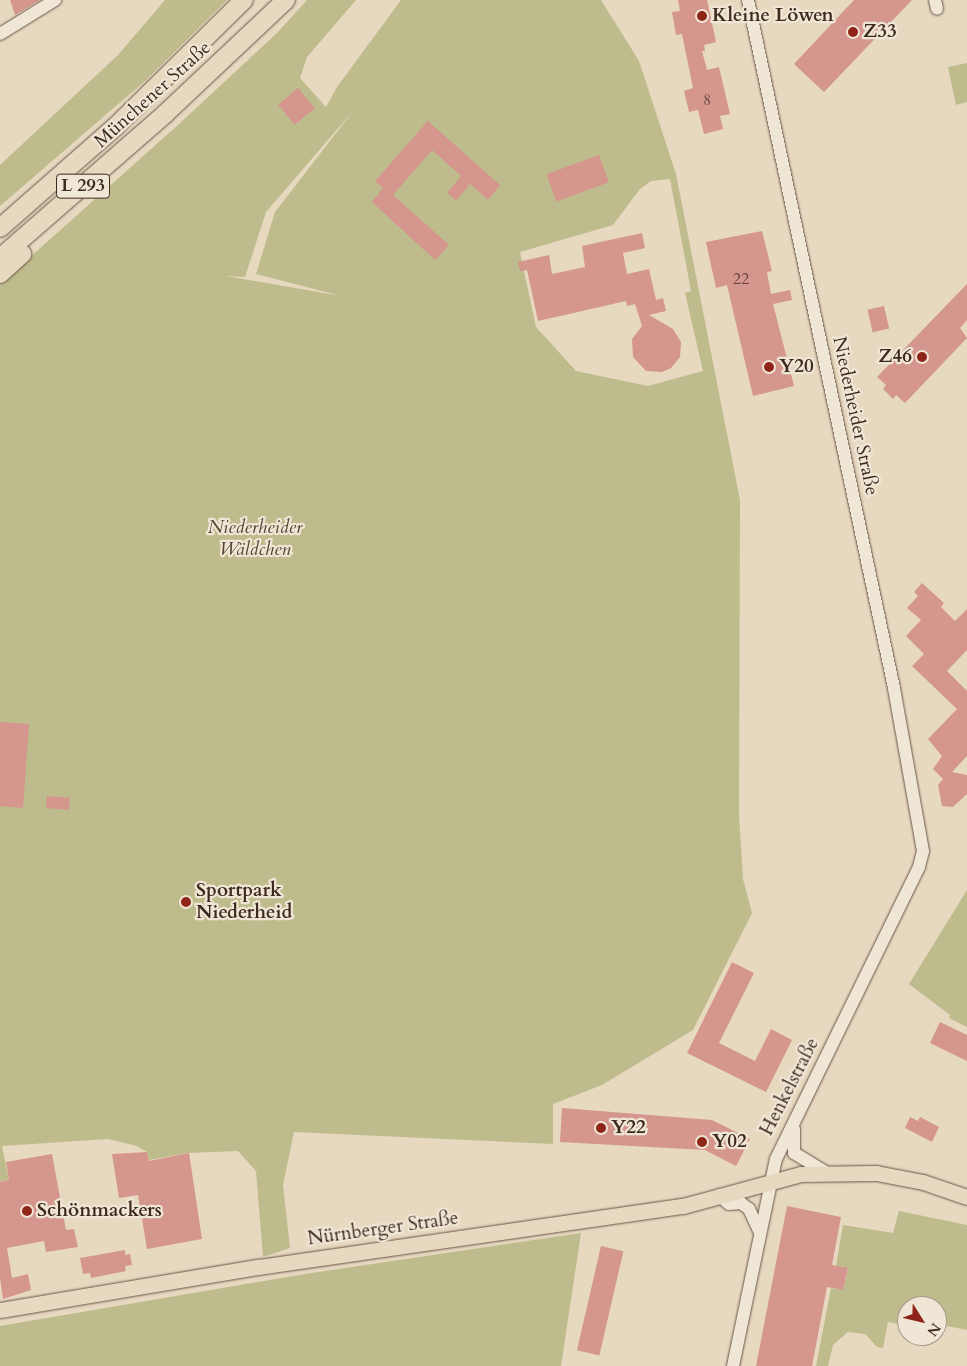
<!DOCTYPE html>
<meta charset="utf-8">
<style>
body{margin:0}
#map{position:relative;width:967px;height:1366px;overflow:hidden;background:#e7d8c0;font-family:Cardo,serif}
div>[style]{position:absolute}
.green>*{inset:0;background:#bebc8d}
.building>*{inset:0;background:#d4968d;transform-origin:0 0}
.roads{filter:drop-shadow(0 0 1px #685546) drop-shadow(0 0 1px #685546)}
.minor>*{height:12px;margin:-6px;padding:0 6px;transform-origin:6px;border-radius:6px;background:#efe6d6}
.major>*{height:15px;margin:-7.5px;padding:0 7.5px;transform-origin:7.5px;border-radius:7.5px;background:#e7d8c0}
.highway>*{height:18px;margin:-9px;padding:0 9px;transform-origin:9px;border-radius:9px;background:#e7d8c0}
.dots>*{width:14px;height:14px;translate:-50% -50%;box-sizing:border-box;border:2px solid #efe6d6;border-radius:50%}
span{translate:-50% -50%;white-space:nowrap;text-align:center;line-height:1.15;-webkit-text-stroke:4.5px #efe6d6;paint-order:stroke}
.number-label{font-size:16px;color:#64443a}
.number-label span{-webkit-text-stroke-width:0}
.shield-label span{padding:1px 4px;background:#efe6d6;border:1px solid;border-radius:4px;-webkit-text-stroke-width:0}
.shield-label{font-size:18px;color:#3e291e;font-weight:700}
.poi-label{font-size:19px;color:#3e291e;font-weight:700}
.left{translate:0 -50%;text-align:left}
.right{translate:-100% -50%;text-align:right}
.street-label{font-size:19px;color:#3e291e}
.park-label{font-size:19px;color:#584634;font-style:italic}
.north{position:absolute;left:897px;top:1296px;width:50px;height:50px;box-sizing:border-box;background:#efe6d6;border:1px solid #a89a8c;border-radius:50%;rotate:126deg;font-size:14px;font-weight:700;line-height:20px;text-align:center;color:#3e291e}
.north::after{content:'';display:block;margin:auto;width:18px;height:22px;background:#8f2418;clip-path:polygon(50% 0,100% 100%,50% 72%,0 100%)}
</style>
<div id="map">
<div class="green">
<div style="clip-path:polygon(165px 0,227px 0,145px 81px,0 206px,0 165px,118px 55px)"></div>
<div style="clip-path:polygon(evenodd,307px 0,356px 0,307px 57px,300px 78px,326px 107px,337px 87px,401px 0,601px 0,639px 61px,676px 174px,740px 500px,739px 815px,743px 879px,752px 913px,693px 1030px,602px 1085px,553px 1104px,553px 1144px,294px 1132px,283px 1185px,290px 1248px,263px 1257px,256px 1171px,238px 1151px,189px 1153px,149px 1160px,147px 1152px,137px 1146px,108px 1139px,2px 1146px,9px 1180px,0 1182px,0 284px,179px 124px,277px 33px,307px 0,353px 111px,275px 212px,256px 274px,341px 296px,226px 276px,245px 277px,266px 212px,353px 111px,307px 0,670px 179px,691px 291px,685px 293px,703px 371px,648px 386px,576px 371px,536px 327px,520px 252px,613px 225px,640px 189px,651px 181px,670px 179px)"></div>
<div style="clip-path:polygon(967px 63px,967px 102px,956px 105px,948px 67px)"></div>
<div style="clip-path:polygon(967px 890px,967px 1027px,949px 1018px,950px 1015px,909px 984px)"></div>
<div style="clip-path:polygon(899px 1211px,967px 1225px,967px 1330px,937px 1324px,937px 1306px,907px 1306px,907px 1326px,888px 1322px,883px 1348px,877px 1347px,865px 1334px,848px 1332px,833px 1345px,828px 1366px,816px 1366px,831px 1288px,843px 1290px,848px 1269px,836px 1266px,843px 1225px,893px 1233px)"></div>
<div style="clip-path:polygon(581px 1233px,561px 1366px,0 1366px,0 1326px,305px 1274px)"></div>
</div>
<div class="building">
<div style="clip-path:polygon(10px 0,40px 0,15px 15px)"></div>
<div style="clip-path:polygon(678px 0,707px 0,716px 42px,704px 45px,705px 51px,702px 51px,707px 70px,719px 67px,730px 114px,720px 116px,723px 129px,704px 134px,698px 110px,689px 112px,684px 91px,693px 88px,682px 34px,676px 35px,672px 12px,680px 11px)"></div>
<div style="clip-path:polygon(854px 0,912px 0,824px 92px,794px 64px)"></div>
<div style="left:298px;top:88px;width:26px;height:26px;rotate:50deg"></div>
<div style="clip-path:polygon(428px 121px,500px 185px,488px 200px,470px 184px,456px 201px,447px 193px,461px 176px,432px 150px,393px 195px,449px 245px,435px 260px,372px 202px,383px 188px,375px 181px)"></div>
<div style="left:599px;top:155px;width:29px;height:56px;rotate:70deg"></div>
<div style="clip-path:polygon(762px 231px,772px 271px,767px 272px,771px 294px,790px 290px,792px 300px,773px 304px,794px 386px,753px 396px,727px 285px,716px 288px,706px 242px)"></div>
<div style="clip-path:polygon(642px 233px,645px 248px,623px 253px,627px 274px,649px 269px,656px 300px,663px 298px,666px 311px,649px 315px,673px 329px,681px 342px,680px 357px,671px 368px,662px 372px,646px 371px,633px 357px,632px 339px,642px 326px,635px 304px,627px 306px,626px 301px,538px 321px,527px 270px,520px 271px,518px 262px,549px 255px,552px 274px,585px 267px,582px 246px)"></div>
<div style="clip-path:polygon(967px 284px,967px 320px,960px 328px,967px 338px,905px 403px,896px 395px,893px 399px,883px 389px,886px 385px,877px 377px)"></div>
<div style="left:884px;top:306px;width:23px;height:17px;rotate:77deg"></div>
<div style="clip-path:polygon(922px 583px,944px 603px,941px 607px,955px 621px,967px 609px,967px 650px,947px 671px,967px 691px,967px 756px,952px 772px,967px 775px,967px 794px,953px 807px,942px 806px,938px 785px,943px 779px,933px 769px,942px 756px,928px 739px,957px 709px,912px 666px,924px 654px,906px 636px,921px 620px,907px 608px,918px 596px,914px 592px)"></div>
<div style="clip-path:polygon(0 722px,29px 724px,23px 808px,0 806px)"></div>
<div style="left:47px;top:796px;width:23px;height:12px;rotate:5deg"></div>
<div style="clip-path:polygon(732px 962px,754px 973px,719px 1043px,755px 1061px,771px 1029px,792px 1040px,766px 1092px,687px 1053px)"></div>
<div style="clip-path:polygon(940px 1022px,967px 1035px,967px 1061px,930px 1043px)"></div>
<div style="clip-path:polygon(562px 1108px,712px 1120px,750px 1139px,736px 1166px,705px 1150px,560px 1142px)"></div>
<div style="clip-path:polygon(910px 1117px,918px 1121px,920px 1117px,939px 1127px,932px 1142px,905px 1128px)"></div>
<div style="clip-path:polygon(147px 1152px,149px 1161px,189px 1153px,202px 1239px,147px 1249px,138px 1195px,119px 1198px,112px 1154px)"></div>
<div style="clip-path:polygon(52px 1154px,66px 1230px,74px 1229px,78px 1247px,46px 1252px,44px 1241px,7px 1248px,12px 1278px,28px 1274px,31px 1290px,3px 1299px,0 1278px,0 1182px,9px 1180px,6px 1162px)"></div>
<div style="clip-path:polygon(787px 1206px,841px 1217px,832px 1265px,848px 1268px,843px 1290px,827px 1287px,812px 1366px,756px 1366px)"></div>
<div style="left:601px;top:1246px;width:23px;height:107px;rotate:13deg"></div>
<div style="clip-path:polygon(125px 1250px,125px 1255px,130px 1254px,132px 1265px,125px 1266px,126px 1271px,91px 1278px,90px 1273px,83px 1274px,80px 1258px)"></div>
</div>
<div class="roads">
<div class="minor">
<div style="left:935px;top:0;width:9px;rotate:77deg"></div>
<div style="left:0;top:34px;width:65px;rotate:-31.7deg"></div>
<div style="left:794px;top:1129px;width:24px;rotate:90deg"></div>
<div style="left:794px;top:1153px;width:37px;rotate:31deg"></div>
<div style="left:719px;top:1195px;width:13px;rotate:42deg"></div>
<div style="left:729px;top:1204px;width:12px;rotate:-5deg"></div>
<div style="left:741px;top:1203px;width:10px;rotate:37deg"></div>
<div style="left:749px;top:1209px;width:23px;rotate:65deg"></div>
<div style="left:733px;top:1366px;width:211px;rotate:-78.3deg"></div>
<div style="left:776px;top:1159px;width:325px;rotate:-63.9deg"></div>
<div style="left:919px;top:867px;width:16px;rotate:-76deg"></div>
<div style="left:923px;top:851px;width:166px;rotate:-100.1deg"></div>
<div style="left:894px;top:688px;width:703px;rotate:-101.98deg"></div>
</div>
<div class="major">
<div style="left:0;top:1310px;width:262px;rotate:-9.5deg"></div>
<div style="left:258px;top:1267px;width:429px;rotate:-8.2deg"></div>
<div style="left:683px;top:1206px;width:122px;rotate:-15.2deg"></div>
<div style="left:801px;top:1174px;width:75px;rotate:-0.8deg"></div>
<div style="left:876px;top:1173px;width:48px;rotate:10.8deg"></div>
<div style="left:923px;top:1182px;width:46px;rotate:18.8deg"></div>
</div>
<div class="highway">
<div style="left:0;top:228px;width:153px;rotate:-41.3deg"></div>
<div style="left:115px;top:127px;width:181px;rotate:-44.6deg"></div>
<div style="left:0;top:258px;width:220px;rotate:-41.1deg"></div>
<div style="left:166px;top:113px;width:165px;rotate:-43.3deg"></div>
<div style="left:0;top:274px;width:30px;rotate:-42deg"></div>
</div>
</div>
<div class="dots">
<div style="left:702px;top:16px;background:#8f2418"></div>
<div style="left:853px;top:32px;background:#8f2418"></div>
<div style="left:922px;top:357px;background:#8f2418"></div>
<div style="left:769px;top:367px;background:#8f2418"></div>
<div style="left:186px;top:902px;background:#8f2418"></div>
<div style="left:601px;top:1128px;background:#8f2418"></div>
<div style="left:702px;top:1142px;background:#8f2418"></div>
<div style="left:27px;top:1211px;background:#8f2418"></div>
</div>
<div class="number-label">
<span style="left:707px;top:100px">8</span>
<span style="left:741px;top:279px">22</span>
</div>
<div class="shield-label">
<span style="left:83px;top:186px">L 293</span>
</div>
<div class="poi-label">
<span class="left" style="left:712px;top:16px">Kleine Löwen</span>
<span class="left" style="left:863px;top:32px">Z33</span>
<span class="right" style="left:912px;top:357px">Z46</span>
<span class="left" style="left:779px;top:367px">Y20</span>
<span class="left" style="left:196px;top:902px">Sportpark<br>Niederheid</span>
<span class="left" style="left:611px;top:1128px">Y22</span>
<span class="left" style="left:712px;top:1142px">Y02</span>
<span class="left" style="left:37px;top:1211px">Schönmackers</span>
</div>
<div class="street-label">
<span style="left:153px;top:95px;rotate:-42deg">Münchener Straße</span>
<span style="left:855px;top:416px;rotate:78deg">Niederheider Straße</span>
<span style="left:790px;top:1087px;rotate:-63deg">Henkelstraße</span>
<span style="left:383px;top:1229px;rotate:-8deg">Nürnberger Straße</span>
</div>
<div class="park-label">
<span style="left:255px;top:539px">Niederheider<br>Wäldchen</span>
</div>
<div class="north">N</div>
</div>
